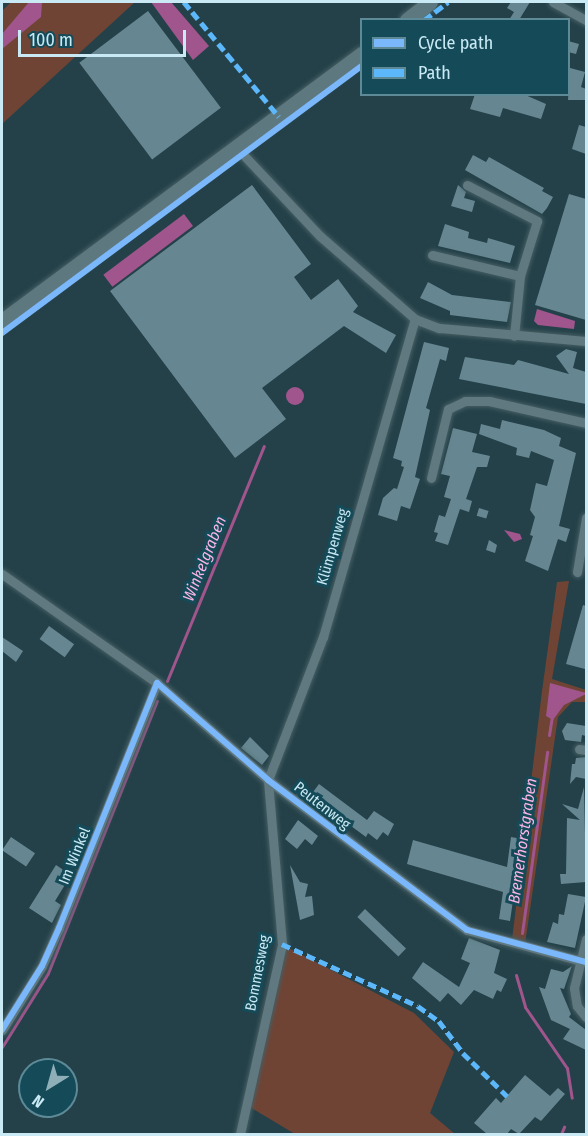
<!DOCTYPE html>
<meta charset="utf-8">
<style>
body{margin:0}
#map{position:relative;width:588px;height:1136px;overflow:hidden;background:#244149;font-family:"Fira Sans Condensed",sans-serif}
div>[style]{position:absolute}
.green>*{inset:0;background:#704434}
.water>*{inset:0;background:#a0558d;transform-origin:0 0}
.round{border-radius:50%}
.stream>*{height:3px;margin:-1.5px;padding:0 1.5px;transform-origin:1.5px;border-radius:1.5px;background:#a0558d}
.building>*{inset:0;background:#668791;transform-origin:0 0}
.roads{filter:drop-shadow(0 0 2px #465e64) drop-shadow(0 0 2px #465e64)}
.minor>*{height:9px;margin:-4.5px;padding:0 4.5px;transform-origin:4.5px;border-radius:4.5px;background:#607980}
.primary>*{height:15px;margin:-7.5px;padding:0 7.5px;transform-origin:7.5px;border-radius:7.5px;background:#5e7880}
.quiet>*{height:4.5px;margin-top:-2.25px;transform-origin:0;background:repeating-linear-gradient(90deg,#5cb8fa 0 9px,transparent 0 13.5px)}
.cycleway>*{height:6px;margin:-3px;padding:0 3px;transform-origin:3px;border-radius:3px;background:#7ab7fb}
span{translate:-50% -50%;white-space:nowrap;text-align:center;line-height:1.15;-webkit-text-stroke:6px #154a58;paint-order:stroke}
.street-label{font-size:15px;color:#c9eaf4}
.water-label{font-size:16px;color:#fbb6e5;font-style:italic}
.frame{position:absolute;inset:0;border:3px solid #c9eaf4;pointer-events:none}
.legend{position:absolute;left:360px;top:18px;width:210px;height:78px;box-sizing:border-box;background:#154a58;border:2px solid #5d8a96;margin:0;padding:8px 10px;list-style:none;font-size:18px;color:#c9eaf4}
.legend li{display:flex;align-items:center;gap:12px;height:30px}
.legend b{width:30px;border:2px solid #5d8a96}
.north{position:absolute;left:18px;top:1058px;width:60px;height:60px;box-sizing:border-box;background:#154a58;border:2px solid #5d8a96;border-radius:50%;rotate:217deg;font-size:16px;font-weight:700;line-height:24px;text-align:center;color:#c9eaf4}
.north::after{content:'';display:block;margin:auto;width:21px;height:27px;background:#8fafb8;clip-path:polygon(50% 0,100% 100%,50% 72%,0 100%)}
.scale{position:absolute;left:18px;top:30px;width:168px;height:27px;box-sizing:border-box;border:3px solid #c9eaf4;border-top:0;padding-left:8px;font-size:18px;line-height:21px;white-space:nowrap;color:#c9eaf4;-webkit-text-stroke:4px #154a58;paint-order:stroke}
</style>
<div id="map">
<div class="green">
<div style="clip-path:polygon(11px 2px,135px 2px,2px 124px,2px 11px)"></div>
<div style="clip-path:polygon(569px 581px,552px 679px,586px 690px,586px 702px,572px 702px,558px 717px,525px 944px,512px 940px,542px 691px,557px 582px)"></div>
<div style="clip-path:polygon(283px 945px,414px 1013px,454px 1052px,430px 1113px,455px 1134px,295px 1134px,248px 1106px)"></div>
</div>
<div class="water">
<div style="clip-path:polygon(29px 2px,42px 2px,41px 17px,2px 49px,2px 34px)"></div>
<div style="clip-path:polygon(151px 2px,171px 2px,209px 46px,193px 60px)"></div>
<div style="left:184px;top:214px;width:15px;height:101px;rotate:53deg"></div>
<div style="clip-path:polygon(537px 309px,575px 321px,574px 329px,538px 325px,534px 321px)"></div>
<div class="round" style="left:286px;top:387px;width:18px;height:18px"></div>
<div style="clip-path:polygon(504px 530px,520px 534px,522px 539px,514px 542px)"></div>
<div style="clip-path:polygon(550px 683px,586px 693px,586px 694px,564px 705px,553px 720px,546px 716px)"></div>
</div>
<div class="stream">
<div style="left:167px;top:681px;width:254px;rotate:-67.6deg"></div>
<div style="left:549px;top:735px;width:19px;rotate:-81deg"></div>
<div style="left:522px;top:933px;width:183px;rotate:-82.1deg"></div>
<div style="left:516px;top:975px;width:33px;rotate:74deg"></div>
<div style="left:525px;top:1007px;width:74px;rotate:55.5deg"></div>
<div style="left:567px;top:1068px;width:30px;rotate:81deg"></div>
<div style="left:2px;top:1047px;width:87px;rotate:-58.1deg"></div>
<div style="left:48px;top:973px;width:293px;rotate:-68.2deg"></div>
<div style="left:561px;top:1134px;width:8px;rotate:-67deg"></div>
</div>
<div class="building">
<div style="clip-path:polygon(511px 2px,530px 2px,519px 20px,509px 20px,514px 12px,507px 8px)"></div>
<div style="left:148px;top:11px;width:121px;height:86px;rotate:53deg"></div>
<div style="clip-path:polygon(568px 41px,579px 44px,576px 54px,568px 52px)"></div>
<div style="clip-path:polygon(570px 68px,585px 72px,581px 87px,586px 89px,586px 100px,568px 100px)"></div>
<div style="clip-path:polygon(475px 94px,523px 94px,546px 104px,541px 119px,503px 108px,500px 117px,470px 109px)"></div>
<div style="clip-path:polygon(579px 125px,586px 127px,586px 154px,572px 149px)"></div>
<div style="clip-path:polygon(473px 155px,486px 162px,489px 157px,544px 188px,542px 191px,553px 197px,547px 208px,542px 214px,465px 170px)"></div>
<div style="clip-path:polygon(252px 185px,311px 264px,294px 277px,311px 300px,338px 279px,358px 306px,353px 312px,396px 335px,386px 353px,344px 326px,262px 388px,286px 419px,235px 458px,110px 291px)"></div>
<div style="clip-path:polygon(458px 185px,466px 192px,464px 198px,475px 201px,472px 212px,451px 206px)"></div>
<div style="clip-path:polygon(569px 194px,586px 199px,586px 320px,535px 305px)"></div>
<div style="clip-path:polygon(445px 224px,469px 232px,468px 238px,487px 243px,488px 238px,515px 246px,510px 263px,438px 246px)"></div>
<div style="clip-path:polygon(428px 282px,452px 295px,511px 302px,507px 322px,450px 315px,450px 311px,420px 298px)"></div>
<div style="clip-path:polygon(424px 342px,449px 348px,446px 361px,440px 359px,426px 408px,430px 410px,415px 477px,420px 479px,410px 509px,401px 506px,397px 521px,378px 515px,383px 498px,394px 488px,397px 489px,404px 467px,401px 466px,402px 461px,393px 458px)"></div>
<div style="clip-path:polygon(566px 349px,577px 352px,573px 368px,586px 372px,586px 404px,459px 379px,465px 357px,514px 365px,518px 360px,569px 374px,556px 356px)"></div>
<div style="clip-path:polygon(502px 420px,544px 430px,561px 438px,559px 446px,576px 453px,559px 526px,570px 529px,566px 542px,558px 539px,548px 571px,525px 561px,533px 536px,530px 535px,535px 517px,530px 510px,536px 483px,547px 486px,554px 460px,531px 451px,529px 458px,516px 455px,517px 448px,479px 434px,481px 424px,500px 429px)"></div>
<div style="clip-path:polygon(453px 428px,477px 434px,472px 452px,490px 456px,487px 467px,477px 467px,466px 499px,472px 501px,469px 512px,460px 509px,448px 545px,435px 541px,438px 533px,434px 532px,439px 515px,445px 517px,451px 499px,444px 497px,450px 476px,441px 474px)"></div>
<div style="left:479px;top:508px;width:10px;height:8px;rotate:17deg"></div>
<div style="clip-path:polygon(489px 540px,497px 545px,495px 553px,486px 550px)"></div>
<div style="clip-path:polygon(583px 605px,586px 606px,585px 669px,566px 664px)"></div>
<div style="left:49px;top:626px;width:31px;height:16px;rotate:36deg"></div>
<div style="clip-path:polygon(2px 637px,23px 651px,16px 662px,2px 651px)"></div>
<div style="clip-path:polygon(567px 723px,586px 726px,586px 736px,582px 735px,581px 742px,565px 740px,562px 731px)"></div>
<div style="clip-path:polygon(250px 737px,269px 756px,262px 765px,241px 748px)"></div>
<div style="clip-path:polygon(586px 757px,586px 779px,576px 777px,570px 784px,572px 764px,575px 764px,576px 758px)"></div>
<div style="clip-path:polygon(319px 784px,367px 820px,374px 811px,394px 824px,388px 836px,383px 832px,377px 840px,368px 833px,366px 837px,310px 796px)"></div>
<div style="clip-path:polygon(584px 787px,586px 882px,561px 884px,560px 874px,566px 874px,567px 818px,580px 820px,562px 804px,578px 809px)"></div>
<div style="clip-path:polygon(298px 820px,318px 836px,312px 845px,305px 839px,297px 849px,285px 839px)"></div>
<div style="left:11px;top:837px;width:29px;height:16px;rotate:34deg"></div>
<div style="clip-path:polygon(511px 837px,522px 839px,510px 921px,499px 919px,503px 892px,407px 864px,413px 840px,507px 867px)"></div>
<div style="clip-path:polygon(56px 865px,71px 875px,55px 901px,61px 905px,52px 923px,29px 908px)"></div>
<div style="clip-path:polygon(290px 865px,300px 882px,308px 884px,305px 897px,312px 896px,314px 915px,300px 920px)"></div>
<div style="clip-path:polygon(568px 894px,586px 897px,575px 948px,547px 942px,553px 922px,558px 924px,559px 914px,564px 915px)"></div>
<div style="left:365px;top:909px;width:57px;height:11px;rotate:44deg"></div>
<div style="clip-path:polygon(469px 938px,500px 950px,494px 973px,507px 979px,501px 992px,497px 990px,493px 999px,474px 990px,461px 1005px,448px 993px,440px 1002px,412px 978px,423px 962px,459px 987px,470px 963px,461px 959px)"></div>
<div style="clip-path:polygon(572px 966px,564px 989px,560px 988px,571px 1014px,569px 1017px,586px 1030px,586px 1050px,563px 1039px,570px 1029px,551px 1020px,539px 987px,545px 989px,551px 969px,563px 972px)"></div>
<div style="clip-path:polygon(525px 1075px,550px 1096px,558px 1088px,565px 1094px,541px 1121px,535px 1117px,519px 1134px,511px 1129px,507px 1134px,487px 1134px,474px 1123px,496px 1098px,501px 1103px)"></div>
</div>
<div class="roads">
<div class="minor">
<div style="left:553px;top:2px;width:38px;rotate:29deg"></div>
<div style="left:237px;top:148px;width:121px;rotate:46.7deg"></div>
<div style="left:320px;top:236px;width:126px;rotate:41.1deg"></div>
<div style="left:415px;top:319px;width:26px;rotate:21deg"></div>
<div style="left:439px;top:328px;width:148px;rotate:5.1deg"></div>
<div style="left:467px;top:185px;width:79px;rotate:27.2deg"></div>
<div style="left:537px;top:221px;width:58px;rotate:107.2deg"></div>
<div style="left:520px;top:276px;width:60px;rotate:95.7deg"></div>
<div style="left:432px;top:255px;width:90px;rotate:13.4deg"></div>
<div style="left:431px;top:478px;width:71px;rotate:-76.2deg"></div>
<div style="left:448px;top:409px;width:19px;rotate:-25deg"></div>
<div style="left:465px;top:401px;width:24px"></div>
<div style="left:489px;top:401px;width:99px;rotate:12.8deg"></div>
<div style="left:577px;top:572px;width:55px;rotate:-80.5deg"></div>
<div style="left:2px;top:574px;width:189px;rotate:35.1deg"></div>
<div style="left:157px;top:683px;width:147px;rotate:41.1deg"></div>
<div style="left:268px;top:780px;width:249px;rotate:37deg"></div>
<div style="left:467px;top:930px;width:123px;rotate:15.1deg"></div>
<div style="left:579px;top:749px;width:7px;rotate:8deg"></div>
<div style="left:586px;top:939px;width:50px;rotate:103.8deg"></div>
<div style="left:574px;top:988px;width:18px;rotate:81deg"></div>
<div style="left:577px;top:1006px;width:14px;rotate:51deg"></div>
<div style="left:2px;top:1030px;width:75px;rotate:-58deg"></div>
<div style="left:42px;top:966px;width:42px;rotate:-65.9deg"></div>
<div style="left:59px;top:928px;width:264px;rotate:-68.2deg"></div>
<div style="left:240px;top:1134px;width:195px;rotate:-77.5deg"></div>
<div style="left:282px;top:944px;width:165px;rotate:-94.9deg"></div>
<div style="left:268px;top:780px;width:153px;rotate:-69deg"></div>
<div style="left:323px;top:637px;width:331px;rotate:-73.9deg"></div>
</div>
<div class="primary">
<div style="left:407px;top:20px;width:29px;rotate:-38deg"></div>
<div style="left:2px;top:321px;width:448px;rotate:-36.6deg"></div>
</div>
</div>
<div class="quiet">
<div style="left:184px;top:2px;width:149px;rotate:50.4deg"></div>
<div style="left:424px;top:20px;width:30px;rotate:-37deg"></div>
<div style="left:282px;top:944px;width:149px;rotate:24.5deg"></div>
<div style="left:418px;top:1006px;width:26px;rotate:36deg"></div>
<div style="left:439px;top:1021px;width:40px;rotate:53deg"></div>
<div style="left:463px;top:1053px;width:62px;rotate:44.3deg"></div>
</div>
<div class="cycleway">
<div style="left:2px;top:333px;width:448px;rotate:-36.6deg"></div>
<div style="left:2px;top:1030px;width:75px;rotate:-58deg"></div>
<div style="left:42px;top:966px;width:42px;rotate:-65.9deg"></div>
<div style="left:59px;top:928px;width:264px;rotate:-68.2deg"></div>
<div style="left:157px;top:683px;width:147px;rotate:41.1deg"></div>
<div style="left:268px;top:780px;width:249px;rotate:37deg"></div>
<div style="left:467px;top:930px;width:123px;rotate:15.1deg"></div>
</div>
<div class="street-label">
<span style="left:333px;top:547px;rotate:-74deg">Klümpenweg</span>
<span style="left:322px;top:806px;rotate:38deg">Peutenweg</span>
<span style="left:75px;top:856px;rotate:-68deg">Im Winkel</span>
<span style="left:258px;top:973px;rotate:-79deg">Bommesweg</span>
</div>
<div class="water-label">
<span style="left:205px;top:559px;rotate:-68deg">Winkelgraben</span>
<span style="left:523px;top:841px;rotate:-82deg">Bremerhorstgraben</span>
</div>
<div class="frame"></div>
<ul class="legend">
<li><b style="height:8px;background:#7ab7fb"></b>Cycle path</li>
<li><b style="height:8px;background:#5cb8fa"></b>Path</li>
</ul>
<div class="north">N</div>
<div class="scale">100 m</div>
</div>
